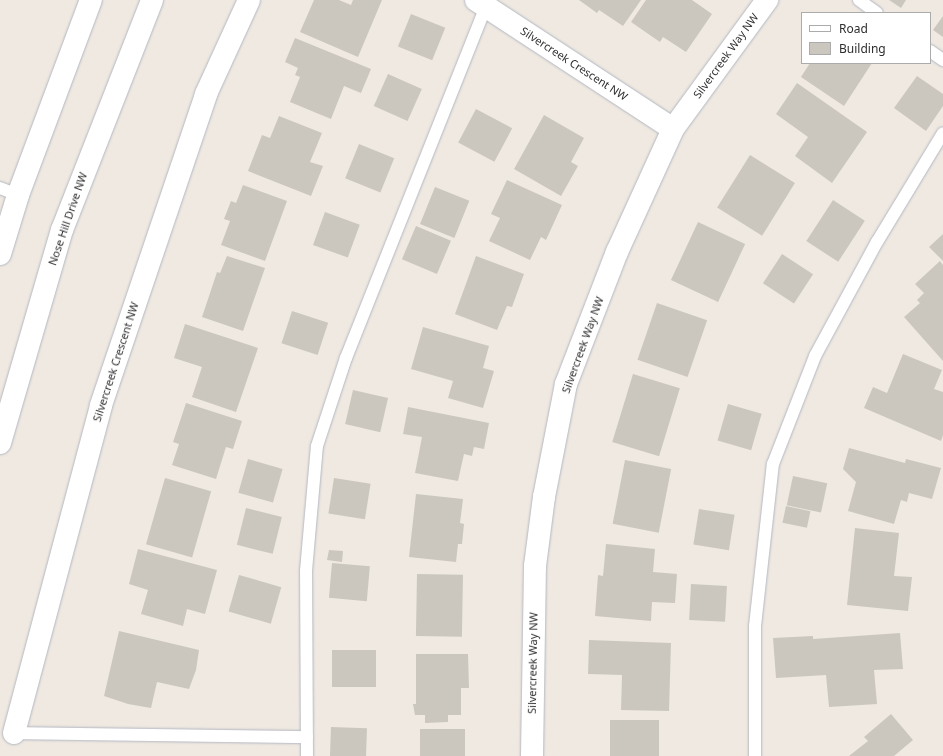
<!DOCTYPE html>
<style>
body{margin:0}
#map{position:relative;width:943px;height:756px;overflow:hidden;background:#efe9e1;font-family:"Noto Sans",sans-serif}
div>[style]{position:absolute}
.building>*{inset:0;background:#cbc7bf;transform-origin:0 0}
.roads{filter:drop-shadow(0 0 1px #b4b7c1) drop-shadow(0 0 1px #b4b7c1)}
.service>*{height:12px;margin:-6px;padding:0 6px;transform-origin:6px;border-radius:6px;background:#fff}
.minor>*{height:22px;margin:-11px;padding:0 11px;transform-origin:11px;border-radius:11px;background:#fff}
.secondary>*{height:22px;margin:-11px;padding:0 11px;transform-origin:11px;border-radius:11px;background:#fff}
span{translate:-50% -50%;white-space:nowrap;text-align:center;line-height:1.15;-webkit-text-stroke:3px #fff;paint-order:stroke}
.street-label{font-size:11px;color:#2e2e2e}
.legend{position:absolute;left:801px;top:12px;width:130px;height:52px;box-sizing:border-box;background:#fff;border:1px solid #ababab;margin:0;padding:5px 7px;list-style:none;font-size:12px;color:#2e2e2e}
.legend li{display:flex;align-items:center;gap:8px;height:20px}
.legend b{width:20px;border:1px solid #ababab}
</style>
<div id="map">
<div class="building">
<div style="clip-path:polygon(314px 0,339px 0,351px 5px,353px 0,382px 0,358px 57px,300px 32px)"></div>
<div style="clip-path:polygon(579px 0,641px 0,623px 26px,599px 10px,597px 13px)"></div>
<div style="clip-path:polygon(646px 0,692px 0,712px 14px,686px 52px,663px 37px,660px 42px,631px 22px)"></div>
<div style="clip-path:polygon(889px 0,906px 0,901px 8px)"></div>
<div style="left:411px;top:14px;width:37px;height:35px;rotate:22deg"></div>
<div style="clip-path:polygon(943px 16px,943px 37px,933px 30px)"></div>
<div style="clip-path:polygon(295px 38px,371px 69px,361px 93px,344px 86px,331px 119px,290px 102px,300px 77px,295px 75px,298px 68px,285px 62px)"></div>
<div style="clip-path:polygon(810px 63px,872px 63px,844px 106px,801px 77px)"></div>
<div style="left:388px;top:74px;width:37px;height:35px;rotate:24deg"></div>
<div style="clip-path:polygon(917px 76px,943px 94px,943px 106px,926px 131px,894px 108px)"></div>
<div style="clip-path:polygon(797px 83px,867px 132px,832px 183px,795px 156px,808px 137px,776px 114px)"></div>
<div style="left:476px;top:109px;width:41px;height:38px;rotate:28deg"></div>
<div style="clip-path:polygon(544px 115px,584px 138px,571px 162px,578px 166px,561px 196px,514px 169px)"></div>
<div style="clip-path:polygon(279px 116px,322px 133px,310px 162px,323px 166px,311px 196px,248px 171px,262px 135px,270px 138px)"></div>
<div style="left:359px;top:144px;width:38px;height:37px;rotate:22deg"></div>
<div style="left:750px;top:155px;width:53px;height:62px;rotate:32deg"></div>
<div style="clip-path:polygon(507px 180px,562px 205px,546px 240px,541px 237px,530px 260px,489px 241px,500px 218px,491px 214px)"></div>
<div style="clip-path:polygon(243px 185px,287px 201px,265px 261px,221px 245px,230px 221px,224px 219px,231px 201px,236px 203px)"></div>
<div style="left:435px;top:187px;width:37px;height:40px;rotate:22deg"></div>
<div style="left:833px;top:200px;width:38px;height:49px;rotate:33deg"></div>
<div style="left:325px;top:212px;width:37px;height:35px;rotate:20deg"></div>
<div style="left:698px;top:222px;width:52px;height:64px;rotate:25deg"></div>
<div style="left:416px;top:226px;width:38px;height:36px;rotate:23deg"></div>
<div style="clip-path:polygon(943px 234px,943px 261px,929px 247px)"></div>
<div style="left:782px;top:254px;width:37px;height:35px;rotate:33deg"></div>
<div style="clip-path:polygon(227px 256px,265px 268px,243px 331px,202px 317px,217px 272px,220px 273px)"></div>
<div style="clip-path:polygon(476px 256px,524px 274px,512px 307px,507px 306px,497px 330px,455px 314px)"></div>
<div style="clip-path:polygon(940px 261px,943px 265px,943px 361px,904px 317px,920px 303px,917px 300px,924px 293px,915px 284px)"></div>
<div style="left:657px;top:303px;width:53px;height:60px;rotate:19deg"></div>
<div style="left:292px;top:311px;width:38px;height:34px;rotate:18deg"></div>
<div style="clip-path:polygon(185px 324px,258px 348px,236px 412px,192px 397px,202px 367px,174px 358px)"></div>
<div style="clip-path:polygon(423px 327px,489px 346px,483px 368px,494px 371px,483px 408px,448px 398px,453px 381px,411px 369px)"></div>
<div style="clip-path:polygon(903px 354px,942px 370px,934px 389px,943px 392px,943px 435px,941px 441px,864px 408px,873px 387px,887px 393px)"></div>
<div style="left:633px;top:374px;width:49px;height:71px;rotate:17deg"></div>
<div style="left:353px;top:390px;width:36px;height:35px;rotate:13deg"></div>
<div style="clip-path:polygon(186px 403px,242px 421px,233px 449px,226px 447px,216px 479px,172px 465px,179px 444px,173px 442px)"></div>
<div style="left:728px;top:404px;width:35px;height:38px;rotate:16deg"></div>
<div style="clip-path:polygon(408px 407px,489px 423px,484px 449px,474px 447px,472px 456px,464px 454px,458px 481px,415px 473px,422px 437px,403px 434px)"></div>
<div style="clip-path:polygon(849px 448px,905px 463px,906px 459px,941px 468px,932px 499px,909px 493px,907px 502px,901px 500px,894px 524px,848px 511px,856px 482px,843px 469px)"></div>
<div style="left:248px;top:459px;width:36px;height:35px;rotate:16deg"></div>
<div style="left:625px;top:460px;width:47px;height:65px;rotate:11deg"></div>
<div style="left:793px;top:476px;width:35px;height:30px;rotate:12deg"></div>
<div style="left:165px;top:478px;width:48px;height:69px;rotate:16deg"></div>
<div style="left:334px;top:478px;width:37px;height:36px;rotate:9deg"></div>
<div style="clip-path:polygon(416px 494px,463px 499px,460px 523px,464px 524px,462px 544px,458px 544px,456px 562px,409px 557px)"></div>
<div style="left:786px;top:506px;width:25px;height:17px;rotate:12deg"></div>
<div style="left:246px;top:508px;width:37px;height:38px;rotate:14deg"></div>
<div style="left:699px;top:509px;width:36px;height:36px;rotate:9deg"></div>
<div style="clip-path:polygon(855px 528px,899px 533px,894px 576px,912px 577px,908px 611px,847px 605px)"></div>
<div style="clip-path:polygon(606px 544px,655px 549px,653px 572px,677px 574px,675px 603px,652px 602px,651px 621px,595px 616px,598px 575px,603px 576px)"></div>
<div style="clip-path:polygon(138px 549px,217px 570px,205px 614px,187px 609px,183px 626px,141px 614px,148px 590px,129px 584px)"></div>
<div style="clip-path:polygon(329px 550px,343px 551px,342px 562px,327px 560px)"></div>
<div style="left:332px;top:563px;width:38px;height:35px;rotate:5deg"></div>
<div style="left:417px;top:574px;width:46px;height:62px;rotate:1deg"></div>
<div style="left:239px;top:575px;width:44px;height:38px;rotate:16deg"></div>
<div style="left:691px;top:584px;width:36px;height:36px;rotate:3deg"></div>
<div style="clip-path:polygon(119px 631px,199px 650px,196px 670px,189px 689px,157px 682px,151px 708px,128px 704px,104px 696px)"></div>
<div style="clip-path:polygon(900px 633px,903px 669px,874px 670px,877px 704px,829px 707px,826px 675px,776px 678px,773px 638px,813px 636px,813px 639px)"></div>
<div style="clip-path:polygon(589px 640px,671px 643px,669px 711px,621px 710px,622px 675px,588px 674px)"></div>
<div style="left:332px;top:650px;width:44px;height:37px"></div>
<div style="clip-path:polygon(416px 654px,468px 654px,469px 688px,461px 688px,461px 715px,448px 715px,448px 722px,425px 723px,425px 715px,415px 715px,413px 704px,416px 704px)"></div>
<div style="clip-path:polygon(891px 714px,913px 740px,894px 756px,849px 756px,868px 741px,864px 737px)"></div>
<div style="left:610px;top:720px;width:49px;height:36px"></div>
<div style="left:331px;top:727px;width:36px;height:29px;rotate:2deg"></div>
<div style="left:420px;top:729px;width:45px;height:27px"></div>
</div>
<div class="roads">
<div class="service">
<div style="left:859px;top:0;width:22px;rotate:36deg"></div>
<div style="left:930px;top:51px;width:16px;rotate:35deg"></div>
<div style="left:0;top:188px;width:19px;rotate:21deg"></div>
<div style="left:14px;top:733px;width:293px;rotate:0.8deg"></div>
<div style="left:307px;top:756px;width:185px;rotate:-90.3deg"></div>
<div style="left:306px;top:571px;width:125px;rotate:-85deg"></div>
<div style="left:317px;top:446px;width:93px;rotate:-71.8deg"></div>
<div style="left:346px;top:358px;width:379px;rotate:-68.3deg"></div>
<div style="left:755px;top:756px;width:130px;rotate:-90deg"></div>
<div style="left:755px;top:626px;width:163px;rotate:-83.7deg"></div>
<div style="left:773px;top:464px;width:116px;rotate:-68.7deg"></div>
<div style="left:815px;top:356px;width:130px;rotate:-61.5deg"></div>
<div style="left:877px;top:242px;width:127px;rotate:-58.8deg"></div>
</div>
<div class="minor">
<div style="left:476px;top:0;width:235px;rotate:33.2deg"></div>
<div style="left:14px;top:733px;width:339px;rotate:-75.1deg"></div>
<div style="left:101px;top:405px;width:328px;rotate:-71.3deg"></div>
<div style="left:206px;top:94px;width:103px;rotate:-65.4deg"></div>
<div style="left:532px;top:756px;width:190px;rotate:-89.1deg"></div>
<div style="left:535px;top:566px;width:70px;rotate:-82.6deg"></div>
<div style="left:544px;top:497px;width:115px;rotate:-79deg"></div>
<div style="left:566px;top:384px;width:142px;rotate:-68.9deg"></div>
<div style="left:617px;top:252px;width:135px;rotate:-65.5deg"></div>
<div style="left:673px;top:129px;width:160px;rotate:-53.9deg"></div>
</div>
<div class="secondary">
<div style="left:0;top:254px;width:62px;rotate:-73deg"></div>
<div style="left:18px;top:195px;width:208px;rotate:-69.5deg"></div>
<div style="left:0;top:443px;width:222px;rotate:-73.8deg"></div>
<div style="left:62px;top:230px;width:247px;rotate:-68.6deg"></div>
</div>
</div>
<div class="street-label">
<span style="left:726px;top:56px;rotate:-54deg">Silvercreek Way NW</span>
<span style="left:574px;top:64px;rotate:33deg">Silvercreek Crescent NW</span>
<span style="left:68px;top:219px;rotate:-71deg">Nose Hill Drive NW</span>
<span style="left:583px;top:345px;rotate:-70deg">Silvercreek Way NW</span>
<span style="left:116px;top:362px;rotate:-72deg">Silvercreek Crescent NW</span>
<span style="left:533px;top:663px;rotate:-89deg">Silvercreek Way NW</span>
</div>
<ul class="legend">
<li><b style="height:5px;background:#fff"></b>Road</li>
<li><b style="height:11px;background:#cbc7bf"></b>Building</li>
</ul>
</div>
